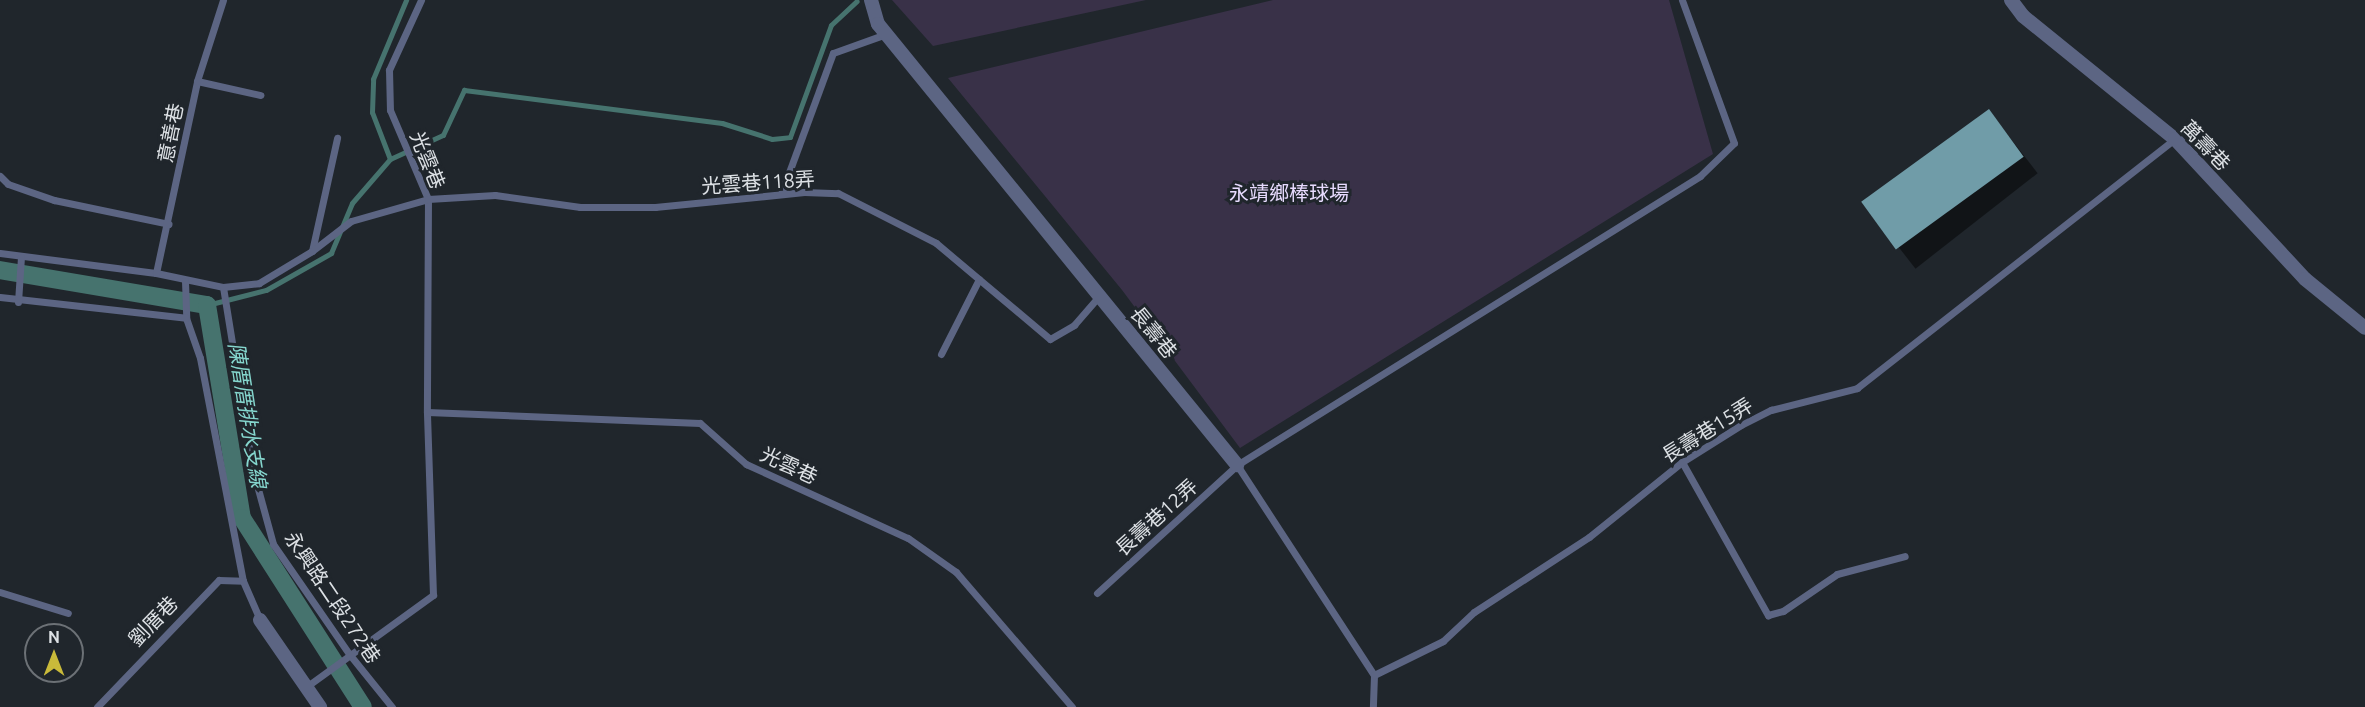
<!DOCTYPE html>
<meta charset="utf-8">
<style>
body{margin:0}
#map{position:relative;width:2365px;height:707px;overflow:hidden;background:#20262c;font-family:Ubuntu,"Noto Sans TC",sans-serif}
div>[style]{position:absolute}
.green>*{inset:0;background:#393148}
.shadow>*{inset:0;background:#0007;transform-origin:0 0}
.stream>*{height:5px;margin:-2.5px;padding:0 2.5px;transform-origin:2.5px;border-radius:2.5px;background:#46736e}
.canal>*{height:18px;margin:-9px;padding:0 9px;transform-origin:9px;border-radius:9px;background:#46736e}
.building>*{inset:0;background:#709ca8;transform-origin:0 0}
.lane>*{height:7px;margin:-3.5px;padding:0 3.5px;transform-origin:3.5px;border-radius:3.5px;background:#5c6583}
.street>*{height:14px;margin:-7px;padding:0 7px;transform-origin:7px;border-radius:7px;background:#5c6583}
span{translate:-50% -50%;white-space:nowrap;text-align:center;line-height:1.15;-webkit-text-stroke:6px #20262c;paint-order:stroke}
.street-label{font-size:20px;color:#dde1e5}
.park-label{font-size:20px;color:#e7dbfe}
.water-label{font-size:21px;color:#85d6ce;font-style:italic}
.north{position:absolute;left:24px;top:623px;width:60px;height:60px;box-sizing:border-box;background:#20262c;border:2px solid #6c7176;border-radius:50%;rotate:0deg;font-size:16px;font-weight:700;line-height:24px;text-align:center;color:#dde1e5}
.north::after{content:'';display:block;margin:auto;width:21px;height:27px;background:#c9ba3a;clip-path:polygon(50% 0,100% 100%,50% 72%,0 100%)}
</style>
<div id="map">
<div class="green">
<div style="clip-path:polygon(892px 0,1146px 0,933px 46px)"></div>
<div style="clip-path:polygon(1273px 0,1669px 0,1713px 154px,1240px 448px,1122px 290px,948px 78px)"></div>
</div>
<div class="shadow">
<div style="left:1989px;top:111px;width:79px;height:155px;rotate:52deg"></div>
</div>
<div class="stream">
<div style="left:390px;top:159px;width:58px;rotate:-24.4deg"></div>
<div style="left:443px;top:135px;width:50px;rotate:-65deg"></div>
<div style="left:464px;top:90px;width:260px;rotate:7.3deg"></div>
<div style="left:722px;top:123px;width:52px;rotate:17.7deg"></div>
<div style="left:772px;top:139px;width:18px;rotate:-6deg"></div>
<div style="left:790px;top:137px;width:119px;rotate:-69.9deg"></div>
<div style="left:831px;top:25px;width:35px;rotate:-43deg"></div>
<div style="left:207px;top:305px;width:61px;rotate:-14.3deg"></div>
<div style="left:266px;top:290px;width:75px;rotate:-29.6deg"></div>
<div style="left:331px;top:253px;width:54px;rotate:-67.2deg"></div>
<div style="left:352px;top:203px;width:58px;rotate:-49.2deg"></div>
<div style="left:390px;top:159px;width:50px;rotate:-111deg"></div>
<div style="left:372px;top:112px;width:33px;rotate:-88deg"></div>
<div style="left:373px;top:79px;width:86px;rotate:-67.3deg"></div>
</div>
<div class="canal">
<div style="left:0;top:270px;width:210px;rotate:9.6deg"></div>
<div style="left:207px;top:305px;width:216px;rotate:80.7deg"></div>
<div style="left:242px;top:518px;width:224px;rotate:57.4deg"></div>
</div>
<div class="building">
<div style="left:1989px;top:109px;width:59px;height:158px;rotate:54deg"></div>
</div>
<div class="lane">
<div style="left:421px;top:0;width:77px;rotate:114.6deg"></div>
<div style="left:389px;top:70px;width:40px;rotate:88.6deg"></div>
<div style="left:390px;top:110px;width:97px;rotate:66.9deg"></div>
<div style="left:428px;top:199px;width:213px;rotate:90.3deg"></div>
<div style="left:197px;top:81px;width:65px;rotate:12.5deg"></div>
<div style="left:0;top:176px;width:11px;rotate:45deg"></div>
<div style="left:8px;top:184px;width:49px;rotate:19.2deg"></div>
<div style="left:54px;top:200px;width:117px;rotate:11.8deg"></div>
<div style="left:781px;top:194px;width:150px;rotate:-69.8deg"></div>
<div style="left:833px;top:53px;width:56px;rotate:-19.7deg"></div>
<div style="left:312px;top:251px;width:116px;rotate:-77.5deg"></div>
<div style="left:0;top:253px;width:157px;rotate:7.3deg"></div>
<div style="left:156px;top:273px;width:68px;rotate:11.8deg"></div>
<div style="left:223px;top:287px;width:182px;rotate:80.8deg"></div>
<div style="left:252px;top:467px;width:80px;rotate:74.7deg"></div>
<div style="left:273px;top:544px;width:135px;rotate:55.3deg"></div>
<div style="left:350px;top:655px;width:67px;rotate:51.1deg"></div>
<div style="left:156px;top:273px;width:196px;rotate:-77.9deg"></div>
<div style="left:197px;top:81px;width:85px;rotate:-72.2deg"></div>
<div style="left:185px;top:281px;width:37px;rotate:88deg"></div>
<div style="left:186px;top:318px;width:42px;rotate:70.7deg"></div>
<div style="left:200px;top:358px;width:227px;rotate:79.1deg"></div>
<div style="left:243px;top:581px;width:43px;rotate:66.4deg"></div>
<div style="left:223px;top:287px;width:36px;rotate:-6deg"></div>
<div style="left:259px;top:283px;width:62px;rotate:-31.1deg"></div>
<div style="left:312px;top:251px;width:49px;rotate:-37.6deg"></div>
<div style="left:351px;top:221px;width:80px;rotate:-15.9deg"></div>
<div style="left:428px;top:199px;width:67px;rotate:-3.4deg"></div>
<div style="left:495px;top:195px;width:86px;rotate:8deg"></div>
<div style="left:580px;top:207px;width:75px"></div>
<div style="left:655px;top:207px;width:150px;rotate:-5.7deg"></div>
<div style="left:804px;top:192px;width:34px;rotate:2deg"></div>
<div style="left:838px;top:193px;width:110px;rotate:27deg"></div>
<div style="left:936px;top:243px;width:149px;rotate:40.1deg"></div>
<div style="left:1050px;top:339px;width:28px;rotate:-30deg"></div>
<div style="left:1074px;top:325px;width:38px;rotate:-49deg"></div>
<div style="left:0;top:297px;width:187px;rotate:6.4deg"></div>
<div style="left:18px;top:302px;width:45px;rotate:-86.2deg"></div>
<div style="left:941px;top:354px;width:84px;rotate:-63.1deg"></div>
<div style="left:1682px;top:462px;width:176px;rotate:60.7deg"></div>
<div style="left:1768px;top:615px;width:16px;rotate:-15deg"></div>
<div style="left:1783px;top:611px;width:65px;rotate:-34.4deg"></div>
<div style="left:1837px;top:574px;width:70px;rotate:-14.8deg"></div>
<div style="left:1237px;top:465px;width:251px;rotate:56.9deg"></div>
<div style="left:1374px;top:675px;width:32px;rotate:92deg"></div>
<div style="left:0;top:592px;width:71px;rotate:17.2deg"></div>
<div style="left:1097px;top:593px;width:190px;rotate:-42.4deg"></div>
<div style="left:1237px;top:465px;width:546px;rotate:-31.97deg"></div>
<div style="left:1700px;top:176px;width:47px;rotate:-44.1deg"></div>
<div style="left:1734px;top:143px;width:152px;rotate:-110deg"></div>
<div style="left:1374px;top:675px;width:77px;rotate:-26.2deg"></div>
<div style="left:1443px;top:641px;width:42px;rotate:-43.1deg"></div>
<div style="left:1474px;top:612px;width:137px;rotate:-33.1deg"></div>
<div style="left:1589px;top:537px;width:119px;rotate:-38.9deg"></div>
<div style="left:1682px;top:462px;width:70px;rotate:-32.1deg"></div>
<div style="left:1741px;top:425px;width:34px;rotate:-27deg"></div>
<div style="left:1771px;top:410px;width:89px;rotate:-14.3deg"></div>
<div style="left:1857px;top:388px;width:404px;rotate:-38.1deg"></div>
<div style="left:306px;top:687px;width:157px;rotate:-35.9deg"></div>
<div style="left:433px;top:595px;width:183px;rotate:-91.9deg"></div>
<div style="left:427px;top:412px;width:273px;rotate:2.3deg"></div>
<div style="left:700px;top:423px;width:62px;rotate:41.7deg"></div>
<div style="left:746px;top:464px;width:178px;rotate:24.6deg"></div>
<div style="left:908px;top:538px;width:59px;rotate:35.3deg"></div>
<div style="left:956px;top:572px;width:178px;rotate:49.3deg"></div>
<div style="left:97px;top:707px;width:176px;rotate:-46.2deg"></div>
<div style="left:219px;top:580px;width:24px;rotate:2deg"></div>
</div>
<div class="street">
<div style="left:871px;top:0;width:25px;rotate:74deg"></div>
<div style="left:878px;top:24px;width:569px;rotate:50.85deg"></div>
<div style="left:2011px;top:0;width:20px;rotate:53deg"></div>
<div style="left:2023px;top:16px;width:196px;rotate:39deg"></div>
<div style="left:2175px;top:139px;width:191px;rotate:47.1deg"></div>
<div style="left:2305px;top:279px;width:77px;rotate:39.2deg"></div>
<div style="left:260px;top:620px;width:106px;rotate:55.4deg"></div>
</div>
<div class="street-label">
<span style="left:170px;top:133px;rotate:-79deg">意善巷</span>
<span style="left:2206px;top:145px;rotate:46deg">萬壽巷</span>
<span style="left:428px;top:160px;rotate:68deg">光雲巷</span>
<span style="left:758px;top:182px;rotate:-4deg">光雲巷118弄</span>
<span style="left:1154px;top:332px;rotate:51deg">長壽巷</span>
<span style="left:1707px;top:430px;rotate:-32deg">長壽巷15弄</span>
<span style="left:789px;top:465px;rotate:25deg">光雲巷</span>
<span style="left:1156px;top:517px;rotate:-42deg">長壽巷12弄</span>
<span style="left:333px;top:597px;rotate:56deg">永興路二段272巷</span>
<span style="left:153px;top:621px;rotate:-46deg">劉厝巷</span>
</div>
<div class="park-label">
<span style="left:1289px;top:192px">永靖鄉棒球場</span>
</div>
<div class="water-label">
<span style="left:248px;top:415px;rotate:81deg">陳厝厝排水支線</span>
</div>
<div class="north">N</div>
</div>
